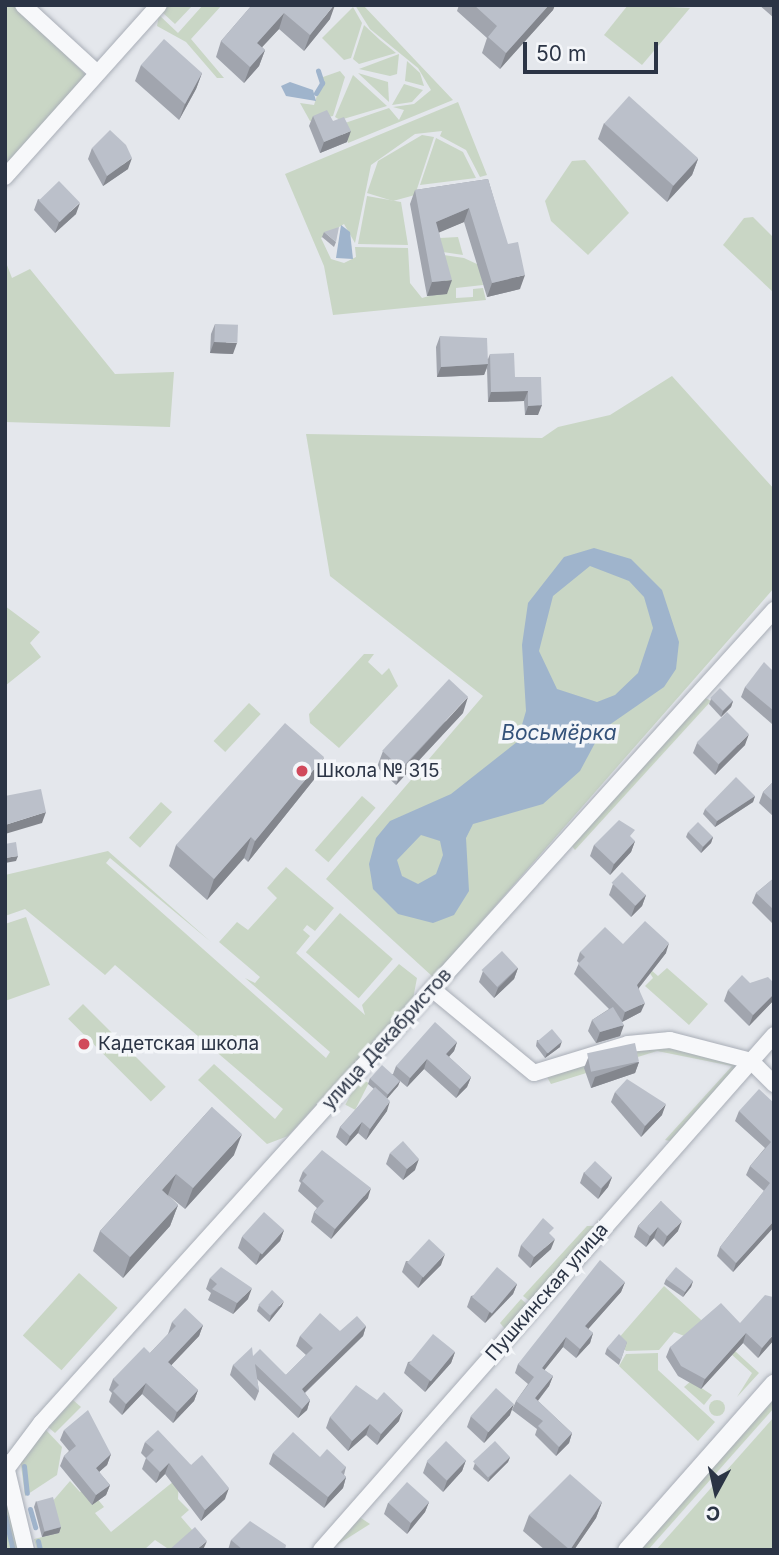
<!DOCTYPE html>
<meta charset="utf-8">
<style>
body{margin:0}
#map{position:relative;width:779px;height:1555px;overflow:hidden;background:#e4e7ec;font-family:Inter,sans-serif}
div>[style]{position:absolute}
.green>*{inset:0;background:#c9d6c5;transform-origin:0 0}
.round{border-radius:50%}
.water>*{inset:0;background:#9fb4cc}
.stream>*{height:5px;margin:-2.5px;padding:0 2.5px;transform-origin:2.5px;border-radius:2.5px;background:#9fb4cc}
.roads{filter:drop-shadow(0 0 2px #a9aeb7) drop-shadow(0 0 2px #a9aeb7)}
.minor>*{height:16px;margin:-8px;padding:0 8px;transform-origin:8px;border-radius:8px;background:#f7f8fa}
.tertiary>*{height:19px;margin:-9.5px;padding:0 9.5px;transform-origin:9.5px;border-radius:9.5px;background:#f7f8fa}
.wall>*{inset:0;background:#a1a5ae}
.shaded-wall>*{inset:0;background:#83868d}
.building>*{inset:0;background:#bbc0ca;transform-origin:0 0}
.dots>*{width:19px;height:19px;translate:-50% -50%;box-sizing:border-box;border:4px solid #f4f6f9;border-radius:50%}
span{translate:-50% -50%;white-space:nowrap;text-align:center;line-height:1.15;-webkit-text-stroke:7px #f4f6f9;paint-order:stroke}
.poi-label{font-size:19px;color:#2b3445}
.left{translate:0 -50%;text-align:left}
.street-label{font-size:19px;color:#2b3445}
.water-label{font-size:21px;color:#34527a;font-style:italic}
.frame{position:absolute;inset:0;border:7px solid #2b3445;pointer-events:none}
.north{position:absolute;left:681px;top:1457px;width:70px;height:70px;-webkit-text-stroke:5px #f4f6f9;paint-order:stroke;rotate:188deg;font-size:19px;font-weight:700;line-height:28px;text-align:center;color:#2b3445}
.north::after{content:'';display:block;margin:auto;width:24px;height:32px;background:#2b3445;clip-path:polygon(50% 0,100% 100%,50% 72%,0 100%)}
.scale{position:absolute;left:523px;top:42px;width:135px;height:32px;box-sizing:border-box;border:4px solid #2b3445;border-top:0;padding-left:9px;font-size:21px;line-height:24px;white-space:nowrap;color:#2b3445;-webkit-text-stroke:5px #f4f6f9;paint-order:stroke}
</style>
<div id="map">
<div class="green">
<div style="clip-path:polygon(5px 5px,15px 5px,86px 75px,5px 168px)"></div>
<div style="clip-path:polygon(168px 5px,193px 5px,175px 24px,162px 12px)"></div>
<div style="clip-path:polygon(203px 5px,222px 5px,191px 39px,224px 78px,217px 78px,186px 42px,157px 26px,159px 15px,178px 33px)"></div>
<div style="clip-path:polygon(355px 5px,363px 5px,453px 100px,348px 143px,345px 123px,389px 108px,399px 120px,404px 110px,393px 107px,414px 104px,431px 90px,418px 68px,370px 29px)"></div>
<div style="clip-path:polygon(628px 5px,690px 8px,642px 65px,604px 35px)"></div>
<div style="clip-path:polygon(353px 7px,362px 23px,351px 58px,344px 60px,322px 38px)"></div>
<div style="clip-path:polygon(364px 25px,380px 40px,396px 53px,359px 64px,353px 59px)"></div>
<div style="clip-path:polygon(399px 54px,397px 74px,390px 76px,359px 69px)"></div>
<div style="clip-path:polygon(407px 61px,420px 73px,424px 86px,405px 81px)"></div>
<div style="clip-path:polygon(340px 71px,345px 77px,333px 116px,310px 121px,300px 103px,314px 105px,323px 77px)"></div>
<div style="clip-path:polygon(358px 73px,388px 82px,389px 102px)"></div>
<div style="clip-path:polygon(353px 75px,387px 106px,340px 120px,335px 117px)"></div>
<div style="clip-path:polygon(404px 84px,423px 90px,412px 102px,392px 105px)"></div>
<div style="clip-path:polygon(458px 102px,487px 175px,480px 177px,466px 150px,440px 136px,442px 131px,415px 134px,371px 165px,355px 243px,344px 224px,321px 238px,331px 259px,344px 263px,356px 257px,355px 247px,408px 248px,410px 283px,422px 298px,440px 293px,437px 254px,464px 258px,479px 265px,483px 285px,456px 288px,456px 298px,473px 297px,473px 289px,483px 288px,486px 300px,333px 315px,324px 266px,285px 174px)"></div>
<div style="clip-path:polygon(422px 135px,434px 137px,415px 195px,393px 201px,367px 193px,378px 161px)"></div>
<div style="clip-path:polygon(436px 138px,463px 152px,476px 178px,420px 185px)"></div>
<div style="clip-path:polygon(585px 160px,629px 213px,588px 255px,551px 221px,545px 201px,572px 161px)"></div>
<div style="clip-path:polygon(367px 196px,401px 202px,408px 245px,358px 244px)"></div>
<div style="clip-path:polygon(753px 217px,774px 238px,774px 293px,723px 245px,744px 218px)"></div>
<div style="clip-path:polygon(458px 237px,463px 255px,436px 251px,440px 238px)"></div>
<div style="clip-path:polygon(5px 260px,12px 278px,30px 269px,115px 374px,174px 372px,170px 427px,5px 422px)"></div>
<div style="clip-path:polygon(672px 376px,774px 489px,774px 588px,433px 977px,326px 879px,483px 696px,330px 576px,306px 434px,542px 438px,558px 427px,610px 415px)"></div>
<div style="clip-path:polygon(5px 606px,40px 632px,30px 643px,41px 657px,5px 686px)"></div>
<div style="clip-path:polygon(364px 654px,374px 654px,368px 662px,382px 675px,389px 668px,398px 686px,339px 748px,310px 723px,309px 714px)"></div>
<div style="clip-path:polygon(704px 697px,711px 701px,575px 850px,571px 845px)"></div>
<div style="left:249px;top:703px;width:16px;height:52px;rotate:43deg"></div>
<div style="left:362px;top:796px;width:18px;height:72px;rotate:41deg"></div>
<div style="left:161px;top:802px;width:15px;height:48px;rotate:42deg"></div>
<div style="clip-path:polygon(108px 851px,211px 942px,110px 858px,106px 863px,326px 1058px,330px 1052px,245px 978px,255px 983px,260px 977px,219px 942px,237px 922px,248px 930px,277px 898px,267px 888px,286px 867px,334px 908px,315px 931px,307px 925px,303px 930px,310px 936px,296px 953px,365px 1015px,362px 1005px,399px 964px,417px 978px,413px 999px,288px 1136px,267px 1144px,198px 1080px,214px 1064px,275px 1119px,283px 1109px,115px 965px,105px 975px,25px 909px,5px 916px,5px 875px)"></div>
<div style="left:340px;top:913px;width:70px;height:52px;rotate:41deg"></div>
<div style="clip-path:polygon(26px 917px,50px 985px,5px 1001px,5px 924px)"></div>
<div style="clip-path:polygon(644px 964px,658px 976px,667px 968px,708px 1004px,689px 1025px,645px 986px,653px 978px)"></div>
<div style="left:83px;top:1004px;width:117px;height:21px;rotate:45deg"></div>
<div style="clip-path:polygon(670px 1045px,738px 1065px,674px 1142px,665px 1140px,732px 1066px,657px 1051px,551px 1084px,547px 1077px,627px 1049px)"></div>
<div style="left:359px;top:1078px;width:11px;height:30px;rotate:27deg"></div>
<div style="clip-path:polygon(587px 1226px,599px 1226px,531px 1302px,523px 1296px)"></div>
<div style="left:79px;top:1273px;width:52px;height:84px;rotate:42deg"></div>
<div style="clip-path:polygon(664px 1286px,759px 1373px,737px 1397px,752px 1373px,731px 1354px,674px 1332px,659px 1350px,626px 1351px,617px 1340px)"></div>
<div style="clip-path:polygon(521px 1299px,528px 1305px,505px 1329px,500px 1323px)"></div>
<div style="clip-path:polygon(658px 1353px,658px 1370px,715px 1422px,698px 1441px,619px 1366px,626px 1354px)"></div>
<div style="clip-path:polygon(691px 1381px,712px 1395px,704px 1405px,684px 1387px)"></div>
<div style="clip-path:polygon(774px 1397px,774px 1408px,648px 1550px,640px 1550px)"></div>
<div class="round" style="left:709px;top:1400px;width:16px;height:16px"></div>
<div style="clip-path:polygon(73px 1400px,81px 1407px,55px 1433px,48px 1427px)"></div>
<div style="clip-path:polygon(774px 1417px,774px 1550px,656px 1550px)"></div>
<div style="clip-path:polygon(46px 1430px,62px 1447px,57px 1475px,25px 1496px,20px 1458px)"></div>
<div style="clip-path:polygon(179px 1477px,178px 1499px,189px 1510px,181px 1517px,193px 1531px,170px 1550px,155px 1540px,144px 1550px,37px 1550px,34px 1539px,59px 1533px,51px 1503px,70px 1481px,80px 1492px,87px 1486px,104px 1507px,95px 1513px,111px 1532px)"></div>
<div style="clip-path:polygon(5px 1499px,8px 1505px,18px 1550px,5px 1550px)"></div>
<div style="clip-path:polygon(358px 1516px,370px 1524px,329px 1550px)"></div>
</div>
<div class="water">
<div style="clip-path:polygon(290px 82px,313px 90px,316px 101px,286px 96px,281px 86px)"></div>
<div style="clip-path:polygon(341px 225px,350px 232px,353px 259px,336px 258px)"></div>
<div style="clip-path:polygon(evenodd,594px 548px,631px 559px,662px 590px,679px 642px,676px 669px,664px 687px,602px 730px,580px 771px,543px 804px,473px 824px,466px 838px,469px 891px,454px 915px,433px 923px,398px 914px,373px 889px,369px 864px,376px 838px,390px 821px,451px 794px,517px 742px,526px 711px,522px 645px,528px 603px,564px 557px,594px 548px,590px 566px,629px 581px,644px 597px,653px 628px,638px 673px,615px 695px,597px 702px,557px 689px,539px 651px,553px 596px,590px 566px,594px 548px,421px 835px,440px 841px,443px 855px,436px 874px,418px 884px,402px 876px,397px 860px,421px 835px)"></div>
</div>
<div class="stream">
<div style="left:316px;top:93px;width:12px;rotate:-59deg"></div>
<div style="left:322px;top:83px;width:13px;rotate:-108deg"></div>
<div style="left:24px;top:1466px;width:27px;rotate:84deg"></div>
<div style="left:30px;top:1509px;width:19px;rotate:74deg"></div>
<div style="left:5px;top:1516px;width:35px;rotate:77deg"></div>
<div style="left:38px;top:1541px;width:9px;rotate:77deg"></div>
</div>
<div class="roads">
<div class="minor">
<div style="left:23px;top:5px;width:99px;rotate:42.5deg"></div>
<div style="left:5px;top:177px;width:231px;rotate:-48.2deg"></div>
<div style="left:432px;top:989px;width:132px;rotate:39.5deg"></div>
<div style="left:534px;top:1073px;width:98px;rotate:-17.1deg"></div>
<div style="left:628px;top:1044px;width:42px;rotate:-5.4deg"></div>
<div style="left:670px;top:1040px;width:84px;rotate:14.5deg"></div>
<div style="left:751px;top:1061px;width:33px;rotate:45deg"></div>
<div style="left:5px;top:1462px;width:90px;rotate:76.6deg"></div>
<div style="left:5px;top:1471px;width:60px;rotate:-53.1deg"></div>
<div style="left:41px;top:1423px;width:1095px;rotate:-47.96deg"></div>
<div style="left:321px;top:1550px;width:686px;rotate:-48.66deg"></div>
</div>
<div class="tertiary">
<div style="left:627px;top:1550px;width:222px;rotate:-48.6deg"></div>
</div>
</div>
<div class="wall">
<div style="clip-path:polygon(252px 5px,330px 19px,304px 51px,279px 29px,262px 47px,265px 50px,259px 66px,244px 83px,216px 57px,221px 41px)"></div>
<div style="clip-path:polygon(459px 5px,555px 5px,553px 10px,500px 69px,482px 53px,487px 38px,457px 11px)"></div>
<div style="clip-path:polygon(759px 5px,774px 5px,774px 18px)"></div>
<div style="clip-path:polygon(141px 65px,202px 73px,196px 89px,179px 120px,135px 81px)"></div>
<div style="clip-path:polygon(313px 116px,333px 121px,347px 142px,320px 153px,309px 126px)"></div>
<div style="clip-path:polygon(604px 123px,698px 159px,692px 175px,667px 202px,598px 139px)"></div>
<div style="clip-path:polygon(92px 148px,128px 169px,103px 186px,88px 159px)"></div>
<div style="clip-path:polygon(488px 179px,520px 289px,487px 297px,464px 222px,439px 232px,447px 294px,427px 296px,410px 204px,415px 190px)"></div>
<div style="clip-path:polygon(38px 199px,76px 214px,55px 233px,34px 210px)"></div>
<div style="clip-path:polygon(324px 232px,336px 242px,334px 247px,322px 237px)"></div>
<div style="clip-path:polygon(215px 324px,233px 354px,210px 353px,211px 334px)"></div>
<div style="clip-path:polygon(440px 336px,488px 359px,490px 354px,515px 377px,541px 377px,538px 415px,525px 415px,524px 401px,488px 402px,487px 368px,484px 375px,437px 377px,436px 347px)"></div>
<div style="clip-path:polygon(774px 672px,774px 722px,772px 724px,741px 697px,745px 687px)"></div>
<div style="clip-path:polygon(711px 699px,733px 701px,731px 707px,721px 717px,709px 704px)"></div>
<div style="clip-path:polygon(463px 713px,396px 785px,377px 767px,383px 751px)"></div>
<div style="clip-path:polygon(697px 743px,745px 745px,715px 775px,693px 753px)"></div>
<div style="clip-path:polygon(316px 777px,248px 862px,244px 858px,207px 900px,169px 866px,176px 845px)"></div>
<div style="clip-path:polygon(774px 781px,774px 817px,759px 803px,763px 792px)"></div>
<div style="clip-path:polygon(755px 796px,753px 802px,715px 827px,703px 814px,705px 809px)"></div>
<div style="clip-path:polygon(688px 832px,713px 837px,711px 843px,701px 853px,686px 837px)"></div>
<div style="clip-path:polygon(635px 841px,631px 852px,610px 875px,590px 856px,594px 845px)"></div>
<div style="clip-path:polygon(774px 878px,774px 925px,752px 903px,756px 893px)"></div>
<div style="clip-path:polygon(613px 884px,646px 895px,642px 906px,631px 917px,609px 895px)"></div>
<div style="clip-path:polygon(623px 944px,666px 953px,639px 988px,641px 1012px,622px 1022px,620px 1036px,596px 1043px,588px 1031px,592px 1020px,609px 1009px,574px 974px,579px 963px,577px 961px,580px 952px)"></div>
<div style="clip-path:polygon(518px 968px,514px 979px,494px 998px,479px 982px,483px 971px)"></div>
<div style="clip-path:polygon(774px 979px,774px 1000px,749px 1026px,724px 1001px,728px 990px,750px 983px,773px 982px)"></div>
<div style="clip-path:polygon(537px 1040px,560px 1047px,545px 1058px,536px 1046px)"></div>
<div style="clip-path:polygon(457px 1042px,454px 1051px,449px 1057px,471px 1077px,467px 1087px,456px 1098px,424px 1069px,407px 1087px,400px 1081px,398px 1086px,387px 1098px,387px 1111px,366px 1140px,358px 1133px,346px 1146px,336px 1137px,340px 1127px,374px 1089px,368px 1084px,370px 1078px,393px 1074px,396px 1066px)"></div>
<div style="clip-path:polygon(588px 1058px,639px 1062px,635px 1073px,591px 1088px,584px 1068px)"></div>
<div style="clip-path:polygon(615px 1092px,662px 1115px,641px 1137px,611px 1102px)"></div>
<div style="clip-path:polygon(774px 1103px,774px 1227px,733px 1272px,717px 1256px,720px 1247px,764px 1191px,746px 1175px,750px 1166px,765px 1148px,735px 1121px,739px 1111px)"></div>
<div style="clip-path:polygon(212px 1107px,234px 1155px,185px 1209px,168px 1195px,178px 1205px,170px 1226px,123px 1278px,93px 1251px,100px 1231px)"></div>
<div style="clip-path:polygon(390px 1153px,415px 1170px,403px 1180px,386px 1164px)"></div>
<div style="clip-path:polygon(303px 1171px,368px 1198px,331px 1239px,311px 1222px,314px 1212px,317px 1208px,298px 1191px,301px 1183px,299px 1181px)"></div>
<div style="clip-path:polygon(584px 1172px,612px 1177px,608px 1187px,598px 1199px,580px 1183px)"></div>
<div style="clip-path:polygon(661px 1201px,678px 1231px,663px 1247px,654px 1238px,646px 1247px,634px 1237px,638px 1226px)"></div>
<div style="clip-path:polygon(284px 1230px,280px 1241px,256px 1265px,238px 1248px,242px 1237px)"></div>
<div style="clip-path:polygon(521px 1245px,551px 1249px,530px 1268px,518px 1256px)"></div>
<div style="clip-path:polygon(406px 1261px,441px 1265px,418px 1288px,402px 1272px)"></div>
<div style="clip-path:polygon(210px 1278px,248px 1299px,233px 1314px,208px 1300px,211px 1293px,206px 1289px)"></div>
<div style="clip-path:polygon(666px 1279px,693px 1281px,691px 1287px,683px 1297px,664px 1284px)"></div>
<div style="clip-path:polygon(625px 1282px,621px 1292px,588px 1329px,593px 1333px,590px 1343px,576px 1358px,563px 1347px,544px 1370px,553px 1376px,549px 1386px,538px 1401px,572px 1433px,569px 1443px,556px 1456px,535px 1435px,537px 1429px,512px 1410px,516px 1401px,528px 1384px,515px 1373px,518px 1364px)"></div>
<div style="clip-path:polygon(517px 1284px,513px 1294px,485px 1323px,467px 1307px,471px 1296px)"></div>
<div style="clip-path:polygon(259px 1305px,282px 1306px,269px 1322px,257px 1311px)"></div>
<div style="clip-path:polygon(172px 1322px,203px 1325px,199px 1336px,171px 1365px,198px 1390px,194px 1401px,173px 1423px,142px 1394px,122px 1415px,109px 1402px,112px 1393px,109px 1390px,113px 1379px,150px 1353px,168px 1334px)"></div>
<div style="clip-path:polygon(740px 1323px,774px 1340px,758px 1358px,743px 1343px,701px 1389px,678px 1376px,666px 1357px,670px 1347px)"></div>
<div style="clip-path:polygon(366px 1326px,363px 1336px,305px 1393px,310px 1400px,307px 1410px,298px 1418px,257px 1379px,259px 1391px,255px 1401px,230px 1375px,233px 1365px,253px 1356px,286px 1375px,306px 1355px,296px 1346px,300px 1336px,340px 1331px)"></div>
<div style="clip-path:polygon(627px 1342px,619px 1365px,605px 1354px,607px 1348px)"></div>
<div style="clip-path:polygon(455px 1352px,451px 1363px,425px 1392px,404px 1373px,408px 1362px)"></div>
<div style="clip-path:polygon(377px 1400px,399px 1421px,377px 1445px,366px 1435px,348px 1451px,326px 1428px,330px 1417px)"></div>
<div style="clip-path:polygon(510px 1415px,484px 1443px,467px 1427px,471px 1416px)"></div>
<div style="clip-path:polygon(64px 1430px,111px 1454px,107px 1465px,99px 1472px,110px 1485px,106px 1495px,92px 1505px,60px 1466px,64px 1456px,69px 1451px,60px 1440px)"></div>
<div style="clip-path:polygon(145px 1442px,191px 1465px,225px 1499px,201px 1521px,165px 1474px,156px 1483px,142px 1469px,146px 1458px,141px 1453px)"></div>
<div style="clip-path:polygon(273px 1453px,320px 1457px,346px 1467px,344px 1475px,346px 1477px,343px 1488px,324px 1508px,269px 1464px)"></div>
<div style="clip-path:polygon(510px 1457px,508px 1462px,488px 1482px,473px 1469px,475px 1463px)"></div>
<div style="clip-path:polygon(466px 1460px,462px 1471px,443px 1492px,423px 1473px,427px 1462px)"></div>
<div style="clip-path:polygon(36px 1501px,61px 1527px,59px 1533px,42px 1537px,34px 1507px)"></div>
<div style="clip-path:polygon(429px 1502px,425px 1512px,407px 1534px,384px 1514px,388px 1503px)"></div>
<div style="clip-path:polygon(602px 1502px,596px 1518px,574px 1550px,545px 1550px,523px 1531px,529px 1515px)"></div>
<div style="clip-path:polygon(231px 1540px,285px 1550px,228px 1550px)"></div>
</div>
<div class="shaded-wall">
<div style="clip-path:polygon(334px 5px,335px 5px,330px 19px,304px 51px,310px 35px)"></div>
<div style="clip-path:polygon(549px 5px,555px 5px,553px 10px,500px 69px,506px 53px)"></div>
<div style="clip-path:polygon(284px 13px,279px 29px,251px 59px,257px 43px)"></div>
<div style="clip-path:polygon(265px 50px,259px 66px,244px 83px,250px 67px)"></div>
<div style="clip-path:polygon(202px 73px,196px 89px,179px 120px,185px 104px)"></div>
<div style="clip-path:polygon(351px 131px,347px 142px,320px 153px,324px 142px)"></div>
<div style="clip-path:polygon(132px 158px,128px 169px,103px 186px,107px 176px)"></div>
<div style="clip-path:polygon(698px 159px,692px 175px,667px 202px,673px 186px)"></div>
<div style="clip-path:polygon(80px 203px,76px 214px,55px 233px,59px 222px)"></div>
<div style="clip-path:polygon(469px 208px,464px 222px,431px 236px,436px 222px)"></div>
<div style="clip-path:polygon(525px 275px,520px 289px,487px 297px,492px 283px)"></div>
<div style="clip-path:polygon(452px 280px,447px 294px,427px 296px,432px 282px)"></div>
<div style="clip-path:polygon(214px 342px,237px 343px,233px 354px,210px 353px)"></div>
<div style="clip-path:polygon(488px 364px,484px 375px,437px 377px,441px 367px)"></div>
<div style="clip-path:polygon(528px 391px,524px 401px,488px 402px,491px 392px)"></div>
<div style="clip-path:polygon(542px 405px,538px 415px,525px 415px,528px 406px)"></div>
<div style="clip-path:polygon(468px 697px,463px 713px,396px 785px,402px 769px)"></div>
<div style="clip-path:polygon(733px 701px,731px 707px,721px 717px,723px 711px)"></div>
<div style="clip-path:polygon(749px 734px,745px 745px,715px 775px,719px 764px)"></div>
<div style="clip-path:polygon(324px 757px,316px 777px,248px 862px,255px 841px)"></div>
<div style="clip-path:polygon(755px 796px,753px 802px,715px 827px,717px 821px)"></div>
<div style="clip-path:polygon(46px 812px,42px 823px,5px 834px,5px 825px)"></div>
<div style="clip-path:polygon(251px 837px,244px 858px,207px 900px,214px 879px)"></div>
<div style="clip-path:polygon(713px 837px,711px 843px,701px 853px,703px 847px)"></div>
<div style="clip-path:polygon(635px 841px,631px 852px,610px 875px,614px 864px)"></div>
<div style="clip-path:polygon(18px 856px,16px 861px,5px 863px,5px 858px)"></div>
<div style="clip-path:polygon(646px 895px,642px 906px,631px 917px,635px 906px)"></div>
<div style="clip-path:polygon(669px 943px,666px 953px,634px 994px,637px 985px)"></div>
<div style="clip-path:polygon(518px 968px,514px 979px,494px 998px,498px 988px)"></div>
<div style="clip-path:polygon(774px 994px,774px 1000px,749px 1026px,753px 1015px)"></div>
<div style="clip-path:polygon(645px 1003px,641px 1012px,622px 1022px,625px 1012px)"></div>
<div style="clip-path:polygon(624px 1025px,620px 1036px,596px 1043px,600px 1032px)"></div>
<div style="clip-path:polygon(562px 1041px,560px 1047px,545px 1058px,547px 1053px)"></div>
<div style="clip-path:polygon(457px 1042px,454px 1051px,443px 1063px,446px 1054px)"></div>
<div style="clip-path:polygon(427px 1059px,424px 1069px,407px 1087px,410px 1078px)"></div>
<div style="clip-path:polygon(639px 1062px,635px 1073px,591px 1088px,595px 1077px)"></div>
<div style="clip-path:polygon(471px 1077px,467px 1087px,456px 1098px,460px 1089px)"></div>
<div style="clip-path:polygon(400px 1081px,398px 1086px,386px 1100px,388px 1094px)"></div>
<div style="clip-path:polygon(390px 1101px,387px 1111px,366px 1140px,370px 1129px)"></div>
<div style="clip-path:polygon(666px 1104px,662px 1115px,641px 1137px,645px 1126px)"></div>
<div style="clip-path:polygon(362px 1122px,358px 1133px,346px 1146px,350px 1136px)"></div>
<div style="clip-path:polygon(242px 1134px,234px 1155px,185px 1209px,193px 1188px)"></div>
<div style="clip-path:polygon(419px 1159px,415px 1170px,403px 1180px,407px 1169px)"></div>
<div style="clip-path:polygon(176px 1174px,168px 1195px,154px 1210px,162px 1190px)"></div>
<div style="clip-path:polygon(612px 1177px,608px 1187px,598px 1199px,602px 1188px)"></div>
<div style="clip-path:polygon(371px 1188px,368px 1198px,331px 1239px,335px 1229px)"></div>
<div style="clip-path:polygon(178px 1205px,170px 1226px,123px 1278px,130px 1257px)"></div>
<div style="clip-path:polygon(682px 1221px,678px 1231px,663px 1247px,667px 1236px)"></div>
<div style="clip-path:polygon(774px 1221px,774px 1227px,733px 1272px,736px 1263px)"></div>
<div style="clip-path:polygon(658px 1227px,654px 1238px,646px 1247px,650px 1236px)"></div>
<div style="clip-path:polygon(284px 1230px,280px 1241px,256px 1265px,260px 1254px)"></div>
<div style="clip-path:polygon(555px 1239px,551px 1249px,530px 1268px,534px 1257px)"></div>
<div style="clip-path:polygon(445px 1254px,441px 1265px,418px 1288px,422px 1278px)"></div>
<div style="clip-path:polygon(693px 1281px,691px 1287px,683px 1297px,685px 1292px)"></div>
<div style="clip-path:polygon(625px 1282px,621px 1292px,582px 1336px,585px 1326px)"></div>
<div style="clip-path:polygon(517px 1284px,513px 1294px,485px 1323px,489px 1313px)"></div>
<div style="clip-path:polygon(252px 1288px,248px 1299px,233px 1314px,237px 1303px)"></div>
<div style="clip-path:polygon(284px 1301px,282px 1306px,269px 1322px,271px 1316px)"></div>
<div style="clip-path:polygon(203px 1325px,199px 1336px,164px 1373px,168px 1362px)"></div>
<div style="clip-path:polygon(366px 1326px,363px 1336px,298px 1399px,302px 1389px)"></div>
<div style="clip-path:polygon(593px 1333px,590px 1343px,576px 1358px,580px 1349px)"></div>
<div style="clip-path:polygon(746px 1333px,743px 1343px,701px 1389px,705px 1379px)"></div>
<div style="clip-path:polygon(774px 1334px,774px 1340px,758px 1358px,762px 1348px)"></div>
<div style="clip-path:polygon(566px 1337px,563px 1347px,539px 1377px,542px 1368px)"></div>
<div style="clip-path:polygon(455px 1352px,451px 1363px,425px 1392px,429px 1382px)"></div>
<div style="clip-path:polygon(553px 1376px,549px 1386px,532px 1408px,535px 1398px)"></div>
<div style="clip-path:polygon(146px 1383px,142px 1394px,122px 1415px,126px 1404px)"></div>
<div style="clip-path:polygon(198px 1390px,194px 1401px,173px 1423px,177px 1412px)"></div>
<div style="clip-path:polygon(310px 1400px,307px 1410px,298px 1418px,302px 1409px)"></div>
<div style="clip-path:polygon(514px 1404px,510px 1415px,484px 1443px,488px 1432px)"></div>
<div style="clip-path:polygon(403px 1410px,399px 1421px,377px 1445px,381px 1434px)"></div>
<div style="clip-path:polygon(370px 1424px,366px 1435px,348px 1451px,352px 1441px)"></div>
<div style="clip-path:polygon(572px 1433px,569px 1443px,556px 1456px,559px 1447px)"></div>
<div style="clip-path:polygon(111px 1454px,107px 1465px,92px 1478px,96px 1468px)"></div>
<div style="clip-path:polygon(510px 1457px,508px 1462px,488px 1482px,490px 1477px)"></div>
<div style="clip-path:polygon(466px 1460px,462px 1471px,443px 1492px,447px 1481px)"></div>
<div style="clip-path:polygon(169px 1463px,165px 1474px,156px 1483px,160px 1472px)"></div>
<div style="clip-path:polygon(346px 1477px,343px 1488px,324px 1508px,328px 1497px)"></div>
<div style="clip-path:polygon(110px 1485px,106px 1495px,92px 1505px,96px 1495px)"></div>
<div style="clip-path:polygon(229px 1488px,225px 1499px,201px 1521px,205px 1510px)"></div>
<div style="clip-path:polygon(429px 1502px,425px 1512px,407px 1534px,411px 1523px)"></div>
<div style="clip-path:polygon(602px 1502px,596px 1518px,574px 1550px,570px 1550px)"></div>
<div style="clip-path:polygon(61px 1527px,59px 1533px,42px 1537px,44px 1532px)"></div>
<div style="clip-path:polygon(207px 1541px,203px 1550px,196px 1550px)"></div>
</div>
<div class="building">
<div style="clip-path:polygon(252px 5px,334px 5px,310px 35px,284px 13px,257px 43px,265px 50px,250px 67px,221px 41px)"></div>
<div style="clip-path:polygon(474px 5px,549px 5px,506px 53px,488px 37px,497px 26px)"></div>
<div style="clip-path:polygon(164px 39px,202px 73px,185px 104px,141px 65px)"></div>
<div style="left:629px;top:96px;width:93px;height:37px;rotate:42deg"></div>
<div style="clip-path:polygon(327px 110px,333px 121px,344px 117px,351px 131px,324px 142px,313px 116px)"></div>
<div style="clip-path:polygon(110px 130px,126px 145px,132px 158px,107px 176px,92px 148px)"></div>
<div style="clip-path:polygon(488px 179px,508px 244px,518px 242px,525px 275px,492px 283px,469px 208px,436px 222px,452px 280px,432px 282px,415px 190px)"></div>
<div style="left:59px;top:181px;width:30px;height:28px;rotate:46deg"></div>
<div style="clip-path:polygon(339px 227px,336px 242px,324px 232px)"></div>
<div style="left:215px;top:324px;width:23px;height:18px;rotate:2deg"></div>
<div style="clip-path:polygon(440px 336px,487px 338px,488px 364px,441px 367px)"></div>
<div style="clip-path:polygon(514px 353px,515px 377px,541px 377px,542px 405px,528px 406px,528px 391px,491px 392px,490px 354px)"></div>
<div style="clip-path:polygon(764px 662px,774px 672px,774px 711px,745px 687px)"></div>
<div style="left:449px;top:679px;width:26px;height:98px;rotate:43deg"></div>
<div style="left:720px;top:688px;width:18px;height:14px;rotate:45deg"></div>
<div style="left:727px;top:712px;width:31px;height:43px;rotate:45deg"></div>
<div style="clip-path:polygon(285px 723px,324px 757px,255px 841px,251px 837px,214px 879px,176px 845px)"></div>
<div style="clip-path:polygon(736px 777px,755px 796px,717px 821px,705px 809px)"></div>
<div style="clip-path:polygon(774px 781px,774px 802px,763px 792px)"></div>
<div style="clip-path:polygon(41px 789px,46px 812px,5px 825px,5px 796px)"></div>
<div style="clip-path:polygon(619px 820px,635px 830px,630px 836px,635px 841px,614px 864px,594px 845px)"></div>
<div style="left:698px;top:822px;width:21px;height:14px;rotate:45deg"></div>
<div style="clip-path:polygon(16px 842px,18px 856px,5px 858px,5px 844px)"></div>
<div style="left:622px;top:872px;width:33px;height:15px;rotate:44deg"></div>
<div style="clip-path:polygon(774px 878px,774px 910px,756px 893px)"></div>
<div style="clip-path:polygon(645px 921px,669px 943px,637px 985px,645px 1003px,625px 1012px,578px 964px,585px 957px,580px 952px,605px 927px,623px 944px)"></div>
<div style="left:502px;top:951px;width:23px;height:28px;rotate:47deg"></div>
<div style="clip-path:polygon(742px 975px,750px 983px,768px 977px,774px 983px,774px 994px,753px 1015px,728px 990px)"></div>
<div style="clip-path:polygon(613px 1007px,624px 1025px,600px 1032px,592px 1020px)"></div>
<div style="clip-path:polygon(435px 1022px,457px 1042px,446px 1054px,471px 1077px,460px 1089px,427px 1059px,410px 1078px,396px 1066px)"></div>
<div style="left:552px;top:1029px;width:16px;height:19px;rotate:50deg"></div>
<div style="left:635px;top:1043px;width:19px;height:49px;rotate:78deg"></div>
<div style="left:382px;top:1065px;width:24px;height:18px;rotate:42deg"></div>
<div style="clip-path:polygon(627px 1079px,666px 1104px,645px 1126px,615px 1092px)"></div>
<div style="clip-path:polygon(375px 1087px,390px 1101px,370px 1129px,362px 1122px,350px 1136px,340px 1127px)"></div>
<div style="clip-path:polygon(759px 1089px,774px 1103px,774px 1221px,736px 1263px,720px 1247px,770px 1183px,750px 1166px,771px 1142px,739px 1111px)"></div>
<div style="clip-path:polygon(212px 1107px,242px 1134px,193px 1188px,176px 1174px,162px 1190px,178px 1205px,130px 1257px,100px 1231px)"></div>
<div style="clip-path:polygon(403px 1141px,419px 1159px,407px 1169px,390px 1153px)"></div>
<div style="clip-path:polygon(322px 1150px,371px 1188px,335px 1229px,314px 1212px,324px 1201px,302px 1181px,307px 1175px,303px 1171px)"></div>
<div style="left:595px;top:1161px;width:23px;height:16px;rotate:43deg"></div>
<div style="clip-path:polygon(661px 1201px,682px 1221px,667px 1236px,658px 1227px,650px 1236px,638px 1226px)"></div>
<div style="left:264px;top:1212px;width:27px;height:33px;rotate:42deg"></div>
<div style="clip-path:polygon(543px 1218px,554px 1228px,549px 1233px,555px 1239px,534px 1257px,521px 1245px)"></div>
<div style="left:429px;top:1239px;width:22px;height:32px;rotate:43deg"></div>
<div style="clip-path:polygon(600px 1260px,625px 1282px,585px 1326px,593px 1333px,580px 1349px,566px 1337px,542px 1368px,553px 1376px,535px 1398px,572px 1433px,559px 1447px,538px 1426px,543px 1421px,516px 1401px,534px 1377px,518px 1364px)"></div>
<div style="clip-path:polygon(221px 1267px,252px 1288px,237px 1303px,212px 1289px,217px 1284px,210px 1278px)"></div>
<div style="left:497px;top:1267px;width:26px;height:39px;rotate:40deg"></div>
<div style="clip-path:polygon(676px 1267px,693px 1281px,685px 1292px,666px 1279px)"></div>
<div style="left:272px;top:1290px;width:16px;height:20px;rotate:43deg"></div>
<div style="clip-path:polygon(765px 1295px,773px 1297px,774px 1296px,774px 1334px,762px 1348px,746px 1333px,705px 1379px,681px 1366px,670px 1347px,721px 1303px,740px 1323px)"></div>
<div style="clip-path:polygon(185px 1308px,203px 1325px,168px 1362px,198px 1390px,177px 1412px,146px 1383px,126px 1404px,113px 1391px,119px 1385px,113px 1379px,144px 1347px,150px 1353px,176px 1326px,172px 1322px)"></div>
<div style="clip-path:polygon(320px 1313px,340px 1331px,357px 1316px,366px 1326px,302px 1389px,310px 1400px,302px 1409px,255px 1364px,259px 1391px,233px 1365px,252px 1347px,253px 1356px,260px 1349px,286px 1375px,313px 1348px,300px 1336px)"></div>
<div style="left:433px;top:1334px;width:28px;height:38px;rotate:39deg"></div>
<div style="clip-path:polygon(619px 1334px,627px 1342px,621px 1360px,607px 1348px)"></div>
<div style="clip-path:polygon(356px 1385px,377px 1400px,384px 1392px,403px 1410px,381px 1434px,370px 1424px,352px 1441px,330px 1417px)"></div>
<div style="left:496px;top:1388px;width:24px;height:38px;rotate:42deg"></div>
<div style="clip-path:polygon(88px 1410px,111px 1454px,96px 1468px,110px 1485px,96px 1495px,64px 1456px,76px 1446px,64px 1430px)"></div>
<div style="clip-path:polygon(158px 1430px,191px 1465px,202px 1455px,229px 1488px,205px 1510px,169px 1463px,160px 1472px,146px 1458px,154px 1450px,145px 1442px)"></div>
<div style="clip-path:polygon(293px 1432px,320px 1457px,327px 1449px,346px 1467px,341px 1472px,346px 1477px,328px 1497px,273px 1453px)"></div>
<div style="left:446px;top:1441px;width:28px;height:28px;rotate:44deg"></div>
<div style="left:495px;top:1441px;width:22px;height:30px;rotate:47deg"></div>
<div style="clip-path:polygon(570px 1474px,602px 1502px,570px 1550px,529px 1515px)"></div>
<div style="left:407px;top:1482px;width:30px;height:28px;rotate:42deg"></div>
<div style="left:53px;top:1497px;width:31px;height:17px;rotate:75deg"></div>
<div style="clip-path:polygon(250px 1521px,286px 1545px,285px 1550px,243px 1550px,231px 1540px)"></div>
<div style="clip-path:polygon(195px 1527px,207px 1541px,196px 1550px,169px 1550px)"></div>
</div>
<div class="dots">
<div style="left:302px;top:771px;background:#d1495b"></div>
<div style="left:84px;top:1044px;background:#d1495b"></div>
</div>
<div class="poi-label">
<span class="left" style="left:316px;top:771px">Школа № 315</span>
<span class="left" style="left:98px;top:1044px">Кадетская школа</span>
</div>
<div class="street-label">
<span style="left:387px;top:1039px;rotate:-48deg">улица Декабристов</span>
<span style="left:547px;top:1292px;rotate:-49deg">Пушкинская улица</span>
</div>
<div class="water-label">
<span style="left:559px;top:733px">Восьмёрка</span>
</div>
<div class="frame"></div>
<div class="north">С</div>
<div class="scale">50 m</div>
</div>
